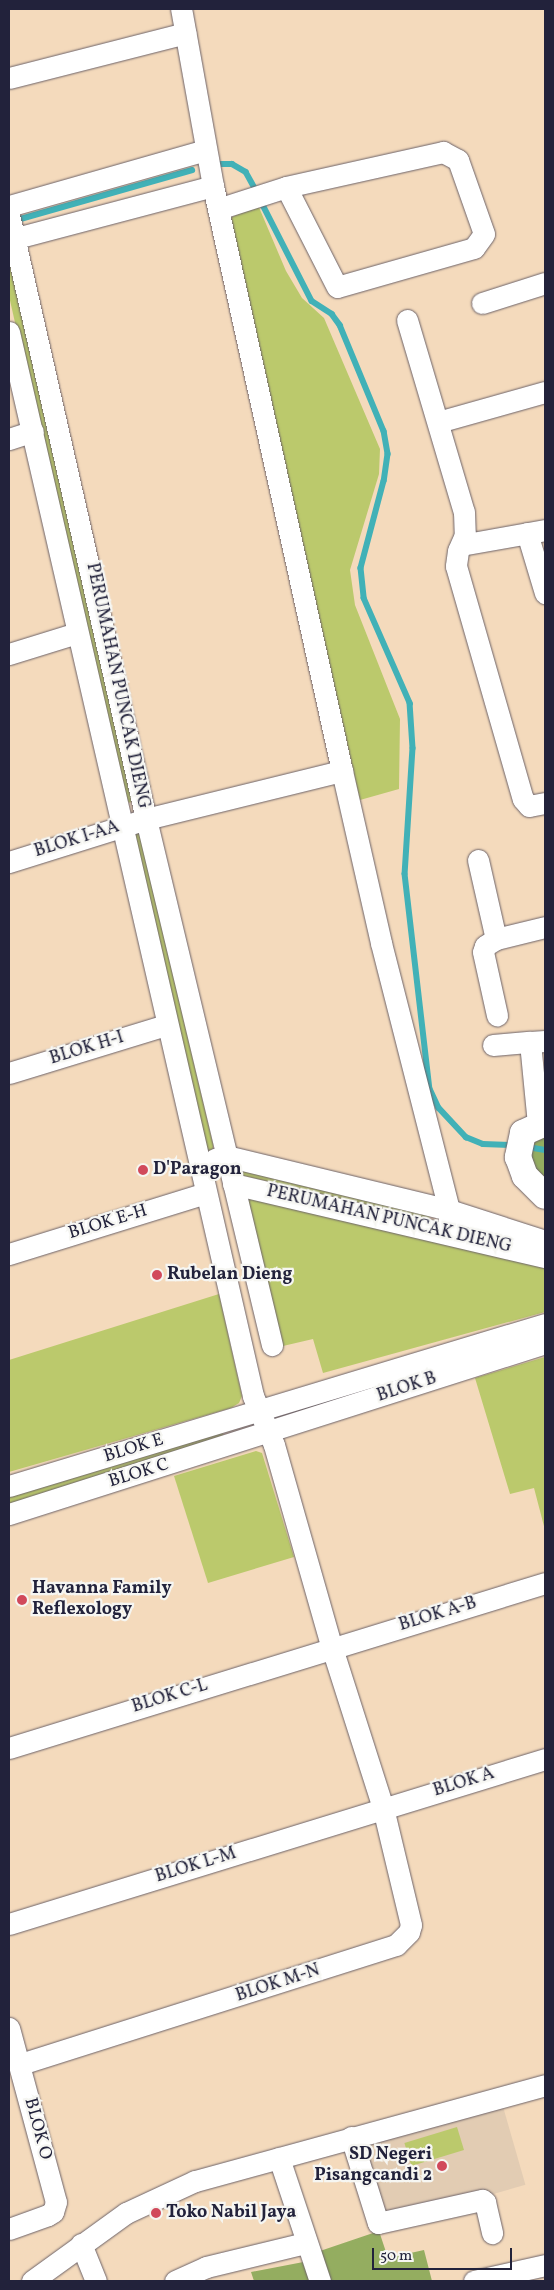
<!DOCTYPE html>
<style>
body{margin:0}
#map{position:relative;width:554px;height:2290px;overflow:hidden;background:#f4dabc;font-family:Vollkorn,serif}
div>[style]{position:absolute}
.built>*{inset:0;background:#e2ccb3;transform-origin:0 0}
.green>*{inset:0;background:#bbc96c;transform-origin:0 0}
.forest>*{inset:0;background:#94ad60}
.stream>*{height:5.5px;margin:-2.75px;padding:0 2.75px;transform-origin:2.75px;border-radius:2.75px;background:#41b1b7}
.roads{filter:drop-shadow(0 0 1px #6c6268) drop-shadow(0 0 1px #6c6268)}
.minor>*{height:21px;margin:-10.5px;padding:0 10.5px;transform-origin:10.5px;border-radius:10.5px;background:#fff}
.tertiary>*{height:26px;margin:-13px;padding:0 13px;transform-origin:13px;border-radius:13px;background:#fff}
.dots>*{width:14px;height:14px;translate:-50% -50%;box-sizing:border-box;border:2px solid #f6f6f2;border-radius:50%}
span{translate:-50% -50%;white-space:nowrap;text-align:center;line-height:1.15;-webkit-text-stroke:4.5px #f6f6f2;paint-order:stroke}
.street-label{font-size:18px;color:#22223b}
.poi-label{font-size:18px;color:#22223b;font-weight:700}
.left{translate:0 -50%;text-align:left}
.right{translate:-100% -50%;text-align:right}
.frame{position:absolute;inset:0;border:10px solid #22223b;pointer-events:none}
.scale{position:absolute;left:372px;top:2248px;width:140px;height:22px;box-sizing:border-box;border:2px solid #22223b;border-top:0;padding-left:6px;font-size:15px;line-height:18px;white-space:nowrap;color:#22223b;-webkit-text-stroke:4px #f6f6f2;paint-order:stroke}
</style>
<div id="map">
<div class="built">
<div style="left:502px;top:2103px;width:85px;height:150px;rotate:74deg"></div>
</div>
<div class="green">
<div style="clip-path:polygon(258px 205px,286px 271px,302px 298px,324px 318px,380px 449px,379px 474px,350px 570px,355px 605px,400px 719px,399px 789px,360px 800px,229px 225px,232px 217px)"></div>
<div style="clip-path:polygon(9px 256px,132px 800px,130px 803px,122px 797px,9px 296px)"></div>
<div style="clip-path:polygon(139px 831px,213px 1144px,213px 1149px,207px 1152px,130px 832px)"></div>
<div style="clip-path:polygon(233px 1168px,430px 1216px,429px 1219px,236px 1174px)"></div>
<div style="clip-path:polygon(252px 1195px,545px 1268px,545px 1312px,323px 1373px,313px 1339px,283px 1346px,246px 1201px)"></div>
<div style="clip-path:polygon(219px 1294px,242px 1396px,239px 1403px,231px 1408px,9px 1472px,9px 1360px)"></div>
<div style="clip-path:polygon(545px 1357px,545px 1530px,534px 1488px,510px 1494px,475px 1378px)"></div>
<div style="clip-path:polygon(220px 1431px,224px 1435px,9px 1505px,9px 1494px)"></div>
<div style="clip-path:polygon(256px 1451px,262px 1453px,294px 1557px,208px 1583px,174px 1476px)"></div>
<div style="left:457px;top:2127px;width:24px;height:55px;rotate:73deg"></div>
</div>
<div class="forest">
<div style="clip-path:polygon(545px 1131px,545px 1188px,539px 1182px,531px 1156px,536px 1133px)"></div>
<div style="clip-path:polygon(379px 2231px,388px 2258px,424px 2250px,432px 2281px,254px 2281px,251px 2272px,319px 2259px,320px 2251px)"></div>
</div>
<div class="stream">
<div style="left:217px;top:164px;width:15px"></div>
<div style="left:232px;top:164px;width:16px;rotate:30deg"></div>
<div style="left:246px;top:172px;width:23px;rotate:61deg"></div>
<div style="left:261px;top:201px;width:112px;rotate:63deg"></div>
<div style="left:312px;top:301px;width:24px;rotate:33deg"></div>
<div style="left:332px;top:314px;width:14px;rotate:54deg"></div>
<div style="left:340px;top:325px;width:115px;rotate:67.5deg"></div>
<div style="left:384px;top:431px;width:23px;rotate:80deg"></div>
<div style="left:388px;top:454px;width:27px;rotate:98deg"></div>
<div style="left:384px;top:481px;width:90px;rotate:104.8deg"></div>
<div style="left:361px;top:568px;width:30px;rotate:84deg"></div>
<div style="left:364px;top:598px;width:115px;rotate:66.3deg"></div>
<div style="left:410px;top:703px;width:45px;rotate:86.2deg"></div>
<div style="left:413px;top:748px;width:126px;rotate:93.6deg"></div>
<div style="left:405px;top:874px;width:216px;rotate:83.4deg"></div>
<div style="left:430px;top:1089px;width:21px;rotate:65deg"></div>
<div style="left:439px;top:1108px;width:40px;rotate:47deg"></div>
<div style="left:466px;top:1137px;width:18px;rotate:22deg"></div>
<div style="left:483px;top:1144px;width:30px;rotate:2deg"></div>
<div style="left:17px;top:220px;width:182px;rotate:-15.9deg"></div>
<div style="left:528px;top:1147px;width:17px;rotate:10deg"></div>
</div>
<div class="roads">
<div class="minor">
<div style="left:9px;top:78px;width:182px;rotate:-14.3deg"></div>
<div style="left:9px;top:206px;width:205px;rotate:-15.9deg"></div>
<div style="left:218px;top:209px;width:71px;rotate:-17.9deg"></div>
<div style="left:286px;top:187px;width:161px;rotate:-12.6deg"></div>
<div style="left:443px;top:152px;width:17px;rotate:28deg"></div>
<div style="left:458px;top:160px;width:78px;rotate:70.6deg"></div>
<div style="left:484px;top:234px;width:17px;rotate:126deg"></div>
<div style="left:474px;top:248px;width:142px;rotate:164.1deg"></div>
<div style="left:337px;top:287px;width:112px;rotate:-117deg"></div>
<div style="left:9px;top:215px;width:619px;rotate:77.22deg"></div>
<div style="left:146px;top:819px;width:541px;rotate:76.53deg"></div>
<div style="left:9px;top:240px;width:211px;rotate:-14.8deg"></div>
<div style="left:482px;top:303px;width:66px;rotate:-17.6deg"></div>
<div style="left:407px;top:320px;width:200px;rotate:73.5deg"></div>
<div style="left:464px;top:512px;width:23px;rotate:88deg"></div>
<div style="left:465px;top:535px;width:17px;rotate:114deg"></div>
<div style="left:458px;top:551px;width:15px;rotate:98deg"></div>
<div style="left:456px;top:566px;width:242px;rotate:74deg"></div>
<div style="left:523px;top:799px;width:9px;rotate:49deg"></div>
<div style="left:529px;top:806px;width:16px;rotate:-11deg"></div>
<div style="left:9px;top:332px;width:1092px;rotate:77.08deg"></div>
<div style="left:253px;top:1396px;width:53px;rotate:66.8deg"></div>
<div style="left:274px;top:1445px;width:211px;rotate:74.1deg"></div>
<div style="left:332px;top:1648px;width:168px;rotate:72.3deg"></div>
<div style="left:383px;top:1808px;width:120px;rotate:76.5deg"></div>
<div style="left:411px;top:1925px;width:7px;rotate:106deg"></div>
<div style="left:409px;top:1932px;width:18px;rotate:135deg"></div>
<div style="left:396px;top:1945px;width:394px;rotate:162.4deg"></div>
<div style="left:438px;top:422px;width:111px;rotate:-15.7deg"></div>
<div style="left:9px;top:439px;width:25px;rotate:-18deg"></div>
<div style="left:527px;top:533px;width:63px;rotate:73.3deg"></div>
<div style="left:461px;top:545px;width:85px;rotate:-10.1deg"></div>
<div style="left:9px;top:654px;width:71px;rotate:-17.2deg"></div>
<div style="left:342px;top:771px;width:176px;rotate:77.2deg"></div>
<div style="left:381px;top:943px;width:276px;rotate:75.7deg"></div>
<div style="left:449px;top:1210px;width:24px;rotate:90deg"></div>
<div style="left:478px;top:860px;width:81px;rotate:77.2deg"></div>
<div style="left:496px;top:939px;width:50px;rotate:-13.8deg"></div>
<div style="left:9px;top:862px;width:144px;rotate:-17.4deg"></div>
<div style="left:146px;top:819px;width:202px;rotate:-13.8deg"></div>
<div style="left:342px;top:771px;width:599px;rotate:-102.44deg"></div>
<div style="left:213px;top:186px;width:180px;rotate:-100.2deg"></div>
<div style="left:496px;top:939px;width:13px;rotate:148deg"></div>
<div style="left:485px;top:946px;width:6px;rotate:108deg"></div>
<div style="left:483px;top:952px;width:65px;rotate:77.5deg"></div>
<div style="left:493px;top:1045px;width:37px;rotate:-5deg"></div>
<div style="left:9px;top:1073px;width:164px;rotate:-17deg"></div>
<div style="left:538px;top:1124px;width:82px;rotate:-95.6deg"></div>
<div style="left:530px;top:1042px;width:15px;rotate:-4deg"></div>
<div style="left:215px;top:1159px;width:11px;rotate:-15deg"></div>
<div style="left:226px;top:1156px;width:229px;rotate:13.6deg"></div>
<div style="left:449px;top:1210px;width:101px;rotate:17.9deg"></div>
<div style="left:233px;top:1184px;width:320px;rotate:13.2deg"></div>
<div style="left:9px;top:1254px;width:206px;rotate:-17.2deg"></div>
<div style="left:9px;top:1486px;width:560px;rotate:-16.82deg"></div>
<div style="left:9px;top:1514px;width:563px;rotate:-17.69deg"></div>
<div style="left:9px;top:1748px;width:561px;rotate:-17.11deg"></div>
<div style="left:9px;top:1924px;width:561px;rotate:-17.11deg"></div>
<div style="left:9px;top:2028px;width:180px;rotate:74.9deg"></div>
<div style="left:56px;top:2202px;width:10px;rotate:107deg"></div>
<div style="left:53px;top:2212px;width:6px;rotate:149deg"></div>
<div style="left:48px;top:2215px;width:41px;rotate:160.3deg"></div>
<div style="left:351px;top:2137px;width:90px;rotate:72.6deg"></div>
<div style="left:378px;top:2223px;width:107px;rotate:-12.5deg"></div>
<div style="left:482px;top:2200px;width:4px;rotate:34deg"></div>
<div style="left:485px;top:2202px;width:32px;rotate:77deg"></div>
<div style="left:279px;top:2158px;width:130px;rotate:71.6deg"></div>
<div style="left:81px;top:2244px;width:40px;rotate:68deg"></div>
<div style="left:32px;top:2281px;width:116px;rotate:-35.9deg"></div>
<div style="left:126px;top:2213px;width:76px;rotate:-24.9deg"></div>
<div style="left:195px;top:2181px;width:363px;rotate:-15.3deg"></div>
<div style="left:175px;top:2281px;width:34px;rotate:-24deg"></div>
<div style="left:206px;top:2267px;width:102px;rotate:-13.6deg"></div>
<div style="left:474px;top:2281px;width:73px;rotate:-12.7deg"></div>
</div>
<div class="tertiary">
<div style="left:545px;top:1123px;width:24px;rotate:156deg"></div>
<div style="left:523px;top:1133px;width:25px;rotate:102deg"></div>
<div style="left:518px;top:1157px;width:20px;rotate:70deg"></div>
<div style="left:525px;top:1176px;width:28px;rotate:45deg"></div>
</div>
</div>
<div class="dots">
<div style="left:143px;top:1170px;background:#d1495b"></div>
<div style="left:157px;top:1275px;background:#d1495b"></div>
<div style="left:22px;top:1600px;background:#d1495b"></div>
<div style="left:442px;top:2166px;background:#d1495b"></div>
<div style="left:156px;top:2213px;background:#d1495b"></div>
</div>
<div class="street-label">
<span style="left:117px;top:686px;rotate:78deg">PERUMAHAN PUNCAK DIENG</span>
<span style="left:77px;top:840px;rotate:-17deg">BLOK I-AA</span>
<span style="left:87px;top:1049px;rotate:-17deg">BLOK H-I</span>
<span style="left:389px;top:1220px;rotate:13deg">PERUMAHAN PUNCAK DIENG</span>
<span style="left:108px;top:1223px;rotate:-17deg">BLOK E-H</span>
<span style="left:407px;top:1388px;rotate:-18deg">BLOK B</span>
<span style="left:134px;top:1449px;rotate:-17deg">BLOK E</span>
<span style="left:139px;top:1474px;rotate:-17deg">BLOK C</span>
<span style="left:438px;top:1615px;rotate:-17deg">BLOK A-B</span>
<span style="left:170px;top:1697px;rotate:-17deg">BLOK C-L</span>
<span style="left:464px;top:1783px;rotate:-17deg">BLOK A</span>
<span style="left:196px;top:1866px;rotate:-17deg">BLOK L-M</span>
<span style="left:278px;top:1984px;rotate:-18deg">BLOK M-N</span>
<span style="left:37px;top:2129px;rotate:75deg">BLOK O</span>
</div>
<div class="poi-label">
<span class="left" style="left:153px;top:1170px">D'Paragon</span>
<span class="left" style="left:167px;top:1275px">Rubelan Dieng</span>
<span class="left" style="left:32px;top:1600px">Havanna Family<br>Reflexology</span>
<span class="right" style="left:432px;top:2166px">SD Negeri<br>Pisangcandi 2</span>
<span class="left" style="left:166px;top:2213px">Toko Nabil Jaya</span>
</div>
<div class="frame"></div>
<div class="scale">50 m</div>
</div>
